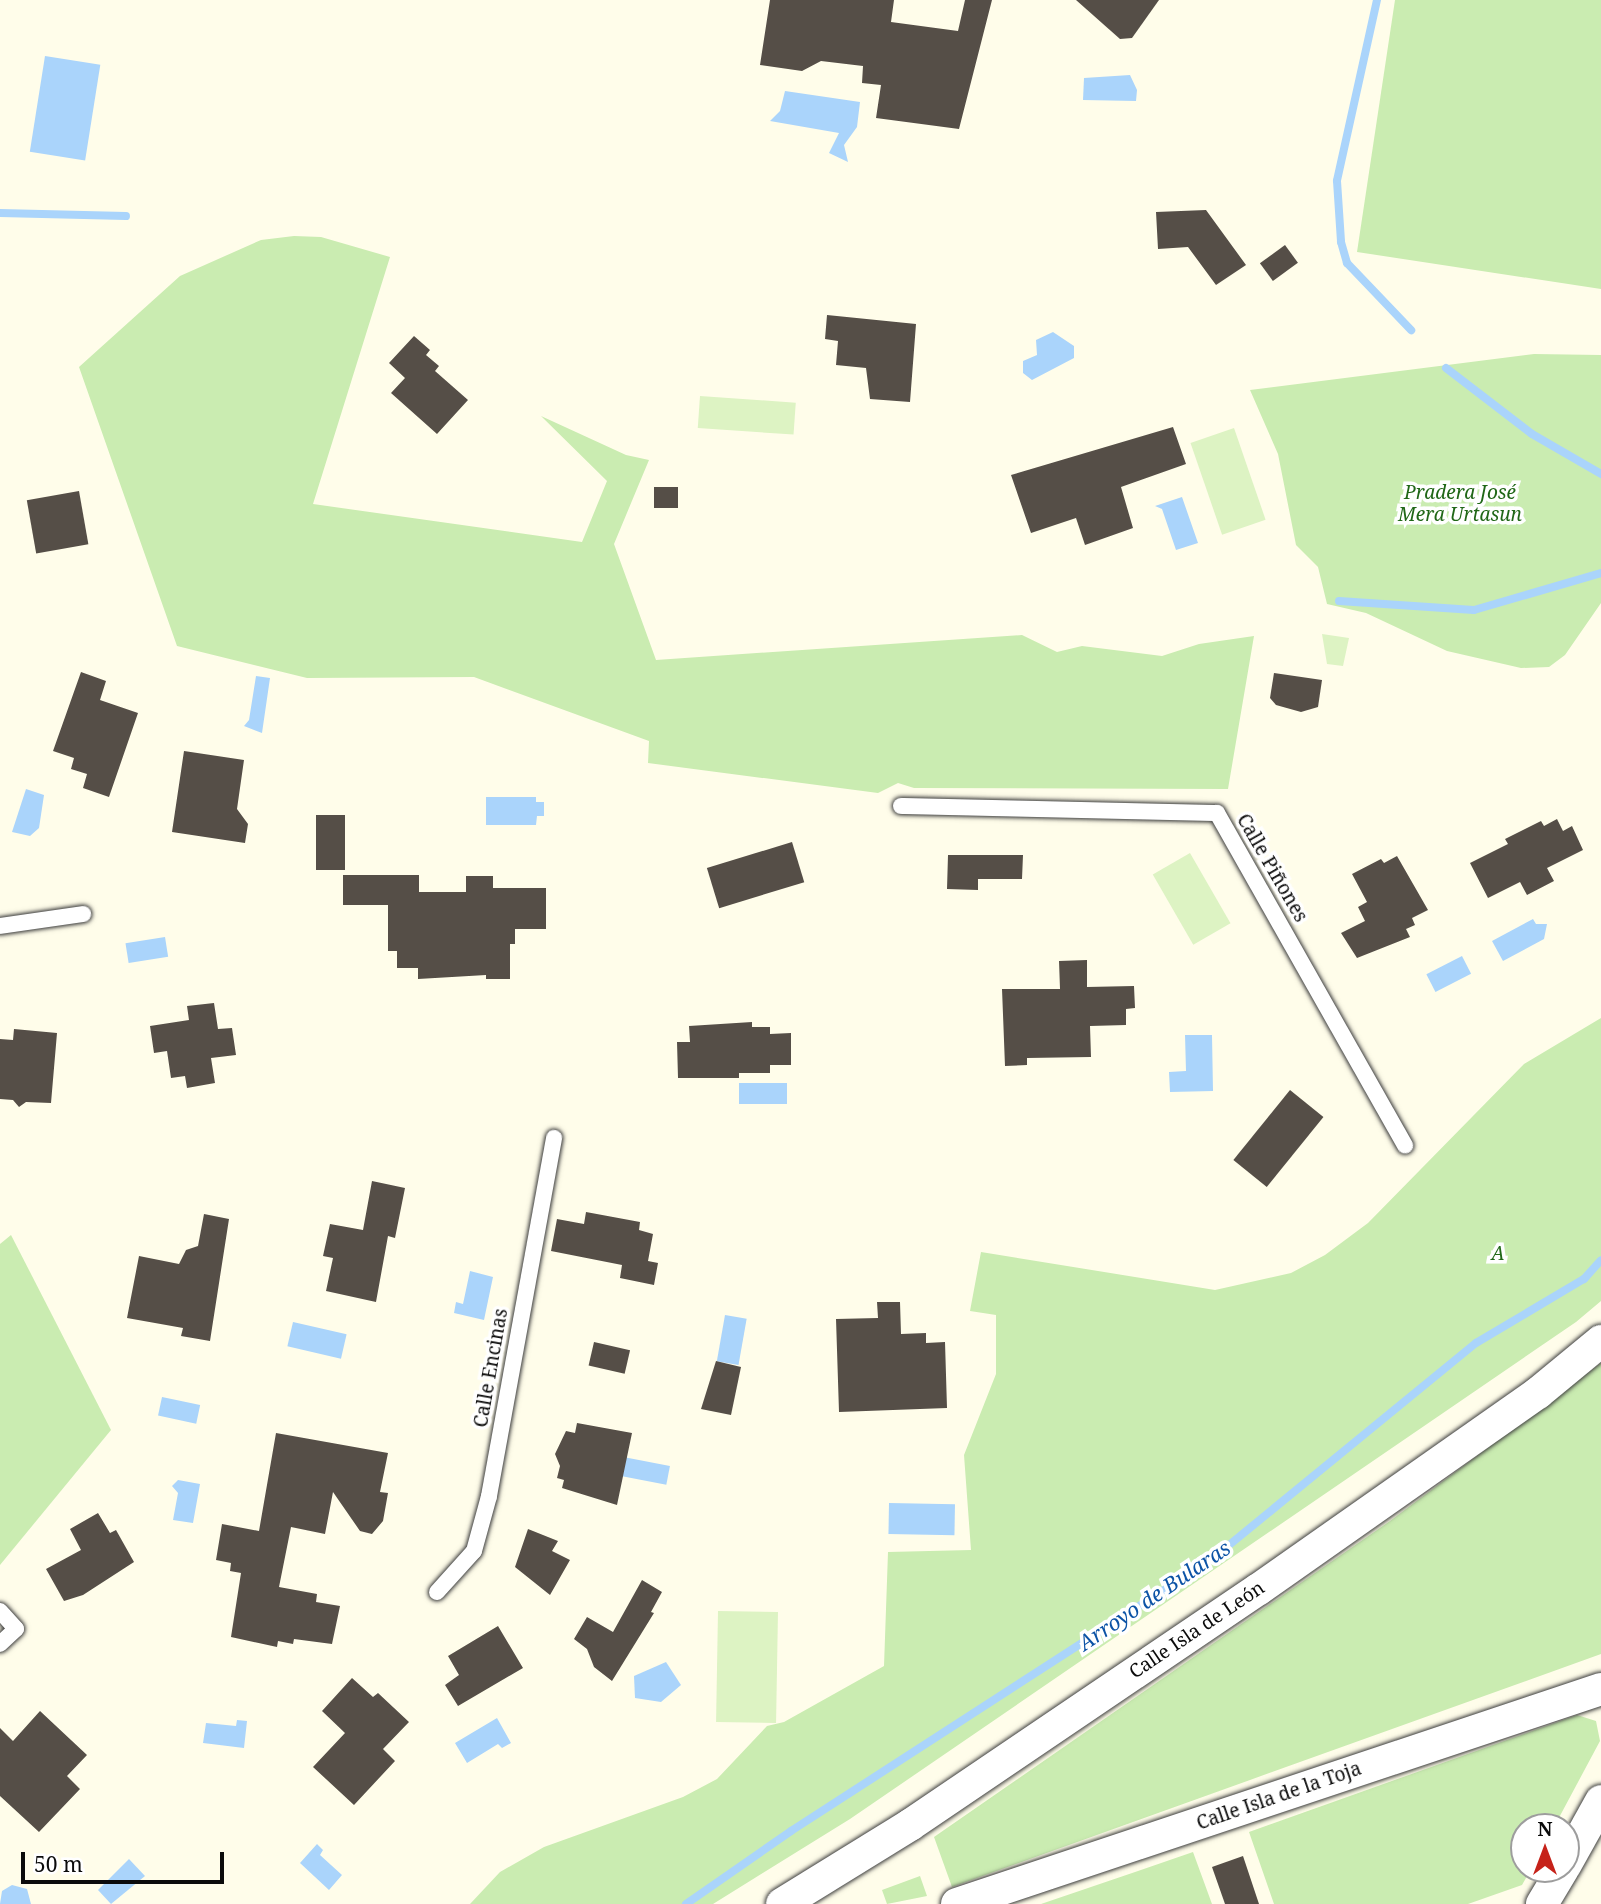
<!DOCTYPE html>
<meta charset="utf-8">
<style>
body{margin:0}
#map{position:relative;width:1601px;height:1904px;overflow:hidden;background:#fffdea;font-family:"Noto Serif",serif}
div>[style]{position:absolute}
.green>*{inset:0;background:#caecb1}
.pitch>*{inset:0;background:#ddf3c3;transform-origin:0 0}
.water>*{inset:0;background:#aad4fb;transform-origin:0 0}
.stream>*{height:8px;margin:-4px;padding:0 4px;transform-origin:4px;border-radius:4px;background:#aad4fb}
.building>*{inset:0;background:#554e47;transform-origin:0 0}
.roads{filter:drop-shadow(0 0 2px #3e3e3e) drop-shadow(0 0 2px #3e3e3e)}
.service>*{height:16px;margin:-8px;padding:0 8px;transform-origin:8px;border-radius:8px;background:#fff}
.minor>*{height:32px;margin:-16px;padding:0 16px;transform-origin:16px;border-radius:16px;background:#fff}
span{translate:-50% -50%;white-space:nowrap;text-align:center;line-height:1.15;-webkit-text-stroke:7px #fff;paint-order:stroke}
.park-label{font-size:19px;color:#206717;font-style:italic}
.street-label{font-size:19px;color:#0b0b0b}
.water-label{font-size:21px;color:#0c53a6;font-style:italic}
.north{position:absolute;left:1510px;top:1813px;width:70px;height:70px;box-sizing:border-box;background:#fff;border:2px solid #9d9d9d;border-radius:50%;rotate:0deg;font-size:19px;font-weight:700;line-height:28px;text-align:center;color:#0b0b0b}
.north::after{content:'';display:block;margin:auto;width:24px;height:32px;background:#c62219;clip-path:polygon(50% 0,100% 100%,50% 72%,0 100%)}
.scale{position:absolute;left:21px;top:1852px;width:203px;height:32px;box-sizing:border-box;border:4px solid #0b0b0b;border-top:0;padding-left:9px;font-size:21px;line-height:24px;white-space:nowrap;color:#0b0b0b;-webkit-text-stroke:5px #fff;paint-order:stroke}
</style>
<div id="map">
<div class="green">
<div style="clip-path:polygon(1395px 0,1601px 0,1601px 289px,1357px 252px)"></div>
<div style="clip-path:polygon(294px 236px,321px 237px,390px 257px,313px 504px,582px 542px,607px 481px,541px 416px,626px 455px,649px 460px,614px 544px,656px 660px,1022px 635px,1057px 652px,1082px 646px,1162px 656px,1199px 644px,1254px 636px,1228px 789px,914px 788px,898px 783px,878px 793px,648px 763px,649px 741px,474px 677px,307px 678px,177px 646px,79px 367px,180px 276px,261px 240px)"></div>
<div style="clip-path:polygon(1534px 354px,1601px 355px,1601px 603px,1565px 655px,1549px 667px,1521px 668px,1447px 651px,1366px 613px,1327px 604px,1318px 567px,1296px 545px,1278px 454px,1250px 390px)"></div>
<div style="clip-path:polygon(1601px 1018px,1601px 1301px,1576px 1322px,850px 1819px,713px 1904px,470px 1904px,500px 1872px,544px 1847px,683px 1797px,717px 1779px,767px 1726px,784px 1722px,884px 1666px,888px 1552px,971px 1550px,964px 1455px,996px 1374px,996px 1315px,970px 1311px,981px 1252px,1215px 1290px,1291px 1273px,1325px 1255px,1368px 1223px,1524px 1064px)"></div>
<div style="clip-path:polygon(11px 1235px,111px 1430px,0 1565px,0 1244px)"></div>
<div style="clip-path:polygon(1601px 1363px,1601px 1654px,952px 1887px,934px 1837px,1390px 1521px)"></div>
<div style="clip-path:polygon(1577px 1715px,1596px 1721px,1600px 1741px,1554px 1827px,1524px 1827px,1524px 1869px,1531px 1869px,1522px 1885px,1468px 1904px,1274px 1904px,1249px 1832px)"></div>
<div style="clip-path:polygon(1193px 1852px,1212px 1904px,1041px 1904px,1138px 1871px)"></div>
<div style="clip-path:polygon(920px 1876px,927px 1896px,887px 1904px,882px 1890px)"></div>
</div>
<div class="pitch">
<div style="left:700px;top:396px;width:96px;height:32px;rotate:4deg"></div>
<div style="left:1234px;top:428px;width:97px;height:46px;rotate:71deg"></div>
<div style="clip-path:polygon(1322px 634px,1349px 638px,1343px 666px,1327px 664px)"></div>
<div style="left:1190px;top:853px;width:81px;height:43px;rotate:60deg"></div>
<div style="left:718px;top:1611px;width:60px;height:111px;rotate:1deg"></div>
</div>
<div class="water">
<div style="left:45px;top:56px;width:56px;height:97px;rotate:9deg"></div>
<div style="clip-path:polygon(1130px 75px,1137px 90px,1136px 101px,1083px 100px,1084px 78px)"></div>
<div style="clip-path:polygon(785px 91px,860px 102px,857px 127px,844px 145px,848px 162px,829px 153px,839px 133px,770px 121px,780px 111px)"></div>
<div style="clip-path:polygon(1053px 332px,1074px 346px,1074px 358px,1032px 380px,1023px 373px,1023px 361px,1037px 355px,1036px 340px)"></div>
<div style="clip-path:polygon(1182px 497px,1198px 543px,1176px 550px,1162px 509px,1155px 506px)"></div>
<div style="clip-path:polygon(256px 676px,270px 678px,262px 733px,244px 726px,249px 720px)"></div>
<div style="clip-path:polygon(26px 789px,44px 795px,39px 828px,30px 836px,12px 832px)"></div>
<div style="clip-path:polygon(486px 797px,536px 797px,536px 802px,544px 802px,544px 816px,537px 816px,536px 825px,486px 825px)"></div>
<div style="clip-path:polygon(1533px 919px,1536px 924px,1547px 924px,1544px 939px,1503px 961px,1492px 941px)"></div>
<div style="left:165px;top:937px;width:20px;height:40px;rotate:81deg"></div>
<div style="left:1462px;top:956px;width:20px;height:40px;rotate:63deg"></div>
<div style="clip-path:polygon(1185px 1035px,1212px 1035px,1213px 1091px,1170px 1092px,1169px 1072px,1186px 1071px)"></div>
<div style="left:739px;top:1083px;width:48px;height:21px"></div>
<div style="clip-path:polygon(470px 1271px,493px 1277px,484px 1320px,454px 1313px,456px 1302px,463px 1304px)"></div>
<div style="left:725px;top:1315px;width:22px;height:47px;rotate:10deg"></div>
<div style="left:293px;top:1322px;width:55px;height:25px;rotate:13deg"></div>
<div style="left:162px;top:1397px;width:39px;height:19px;rotate:12deg"></div>
<div style="left:613px;top:1455px;width:58px;height:19px;rotate:11deg"></div>
<div style="clip-path:polygon(178px 1480px,200px 1484px,193px 1523px,173px 1520px,178px 1493px,172px 1486px)"></div>
<div style="left:889px;top:1503px;width:66px;height:31px;rotate:1deg"></div>
<div style="clip-path:polygon(666px 1662px,681px 1685px,661px 1702px,635px 1698px,634px 1676px)"></div>
<div style="clip-path:polygon(497px 1718px,511px 1743px,502px 1748px,498px 1744px,467px 1763px,455px 1743px)"></div>
<div style="clip-path:polygon(237px 1720px,247px 1721px,244px 1748px,203px 1743px,206px 1723px,236px 1726px)"></div>
<div style="clip-path:polygon(317px 1844px,323px 1850px,320px 1855px,342px 1875px,329px 1890px,300px 1863px)"></div>
<div style="clip-path:polygon(129px 1859px,145px 1876px,111px 1904px,98px 1890px)"></div>
<div style="clip-path:polygon(12px 1885px,27px 1889px,31px 1904px,0 1904px,2px 1891px)"></div>
</div>
<div class="stream">
<div style="left:1377px;top:0;width:185px;rotate:102.5deg"></div>
<div style="left:1337px;top:181px;width:61px;rotate:86.2deg"></div>
<div style="left:1341px;top:242px;width:22px;rotate:74deg"></div>
<div style="left:1347px;top:263px;width:93px;rotate:46.3deg"></div>
<div style="left:0;top:213px;width:126px;rotate:1.4deg"></div>
<div style="left:1446px;top:368px;width:108px;rotate:37.5deg"></div>
<div style="left:1532px;top:434px;width:80px;rotate:30.1deg"></div>
<div style="left:1339px;top:601px;width:135px;rotate:3.8deg"></div>
<div style="left:1474px;top:610px;width:132px;rotate:-16.2deg"></div>
<div style="left:686px;top:1904px;width:128px;rotate:-34.8deg"></div>
<div style="left:791px;top:1831px;width:501px;rotate:-32.87deg"></div>
<div style="left:1212px;top:1559px;width:341px;rotate:-39.3deg"></div>
<div style="left:1476px;top:1343px;width:126px;rotate:-30.7deg"></div>
<div style="left:1584px;top:1279px;width:25px;rotate:-48deg"></div>
</div>
<div class="building">
<div style="clip-path:polygon(770px 0,894px 0,891px 22px,958px 31px,965px 0,992px 0,959px 129px,876px 118px,881px 85px,862px 83px,863px 66px,821px 61px,802px 71px,760px 65px)"></div>
<div style="clip-path:polygon(1076px 0,1159px 0,1132px 38px,1120px 39px)"></div>
<div style="clip-path:polygon(1206px 210px,1246px 265px,1216px 285px,1188px 247px,1158px 249px,1156px 212px)"></div>
<div style="left:1285px;top:245px;width:22px;height:31px;rotate:54deg"></div>
<div style="clip-path:polygon(827px 315px,916px 324px,910px 402px,870px 399px,866px 368px,836px 365px,838px 341px,825px 339px)"></div>
<div style="clip-path:polygon(414px 336px,430px 350px,426px 355px,439px 366px,435px 371px,468px 400px,437px 434px,391px 393px,405px 378px,389px 363px)"></div>
<div style="clip-path:polygon(1173px 427px,1186px 464px,1121px 487px,1133px 528px,1085px 545px,1076px 518px,1031px 533px,1011px 475px)"></div>
<div style="left:654px;top:487px;width:24px;height:21px"></div>
<div style="left:79px;top:491px;width:54px;height:53px;rotate:80deg"></div>
<div style="clip-path:polygon(81px 672px,106px 681px,100px 700px,138px 713px,109px 797px,83px 788px,87px 774px,71px 769px,74px 758px,53px 751px)"></div>
<div style="clip-path:polygon(1274px 673px,1322px 680px,1318px 707px,1301px 712px,1276px 705px,1270px 698px)"></div>
<div style="clip-path:polygon(184px 751px,244px 760px,237px 809px,248px 824px,245px 843px,172px 832px)"></div>
<div style="left:316px;top:815px;width:29px;height:55px"></div>
<div style="clip-path:polygon(1557px 819px,1563px 831px,1572px 826px,1583px 850px,1547px 868px,1554px 881px,1527px 895px,1520px 882px,1488px 898px,1470px 863px,1508px 844px,1505px 839px,1541px 821px,1544px 826px)"></div>
<div style="left:792px;top:842px;width:42px;height:89px;rotate:73deg"></div>
<div style="clip-path:polygon(948px 855px,1023px 855px,1022px 879px,978px 879px,978px 890px,947px 889px)"></div>
<div style="clip-path:polygon(1397px 856px,1428px 910px,1412px 918px,1415px 925px,1406px 929px,1410px 937px,1357px 958px,1341px 933px,1365px 921px,1358px 907px,1367px 902px,1352px 874px,1381px 859px,1384px 863px)"></div>
<div style="clip-path:polygon(343px 875px,419px 875px,419px 892px,466px 892px,466px 876px,493px 876px,493px 888px,546px 888px,546px 929px,515px 929px,515px 944px,510px 944px,510px 979px,486px 979px,486px 975px,418px 979px,418px 968px,397px 968px,397px 951px,388px 951px,388px 905px,343px 905px)"></div>
<div style="clip-path:polygon(1087px 960px,1087px 987px,1134px 986px,1135px 1008px,1126px 1009px,1126px 1025px,1090px 1026px,1091px 1057px,1027px 1058px,1027px 1065px,1005px 1066px,1002px 989px,1060px 989px,1059px 961px)"></div>
<div style="clip-path:polygon(214px 1003px,218px 1029px,232px 1028px,236px 1055px,211px 1058px,215px 1083px,187px 1088px,185px 1076px,171px 1078px,167px 1051px,154px 1053px,150px 1026px,189px 1020px,187px 1006px)"></div>
<div style="clip-path:polygon(752px 1022px,752px 1027px,770px 1027px,770px 1034px,791px 1033px,791px 1065px,770px 1065px,770px 1073px,739px 1073px,739px 1078px,678px 1078px,677px 1042px,690px 1042px,689px 1026px)"></div>
<div style="clip-path:polygon(14px 1029px,57px 1033px,51px 1103px,26px 1102px,19px 1107px,13px 1100px,0 1099px,0 1039px,13px 1040px)"></div>
<div style="left:1290px;top:1090px;width:43px;height:90px;rotate:39deg"></div>
<div style="clip-path:polygon(372px 1181px,405px 1188px,395px 1238px,388px 1236px,376px 1302px,326px 1291px,333px 1258px,323px 1256px,330px 1224px,363px 1230px)"></div>
<div style="clip-path:polygon(586px 1212px,640px 1222px,639px 1230px,653px 1234px,648px 1261px,658px 1263px,654px 1285px,620px 1278px,622px 1265px,551px 1251px,557px 1219px,584px 1224px)"></div>
<div style="clip-path:polygon(204px 1214px,229px 1219px,210px 1341px,181px 1336px,183px 1328px,127px 1318px,139px 1256px,179px 1264px,186px 1250px,198px 1246px)"></div>
<div style="clip-path:polygon(877px 1302px,900px 1302px,901px 1334px,926px 1333px,926px 1343px,945px 1342px,947px 1408px,839px 1412px,836px 1319px,878px 1318px)"></div>
<div style="left:594px;top:1342px;width:37px;height:24px;rotate:13deg"></div>
<div style="clip-path:polygon(716px 1361px,741px 1367px,731px 1415px,701px 1409px)"></div>
<div style="clip-path:polygon(577px 1423px,632px 1433px,617px 1505px,562px 1488px,564px 1480px,557px 1478px,560px 1466px,555px 1454px,566px 1431px,575px 1433px)"></div>
<div style="clip-path:polygon(276px 1433px,388px 1453px,380px 1492px,388px 1493px,383px 1521px,372px 1534px,360px 1531px,333px 1492px,325px 1534px,291px 1527px,279px 1587px,317px 1594px,316px 1602px,340px 1606px,332px 1644px,294px 1639px,293px 1644px,278px 1641px,277px 1647px,231px 1637px,241px 1573px,230px 1571px,231px 1563px,216px 1560px,222px 1524px,259px 1531px)"></div>
<div style="clip-path:polygon(98px 1513px,110px 1533px,116px 1530px,134px 1562px,83px 1595px,64px 1601px,46px 1569px,81px 1550px,70px 1529px)"></div>
<div style="clip-path:polygon(528px 1529px,558px 1541px,552px 1551px,570px 1560px,550px 1595px,515px 1567px)"></div>
<div style="clip-path:polygon(642px 1580px,662px 1592px,651px 1612px,654px 1613px,612px 1681px,594px 1667px,587px 1649px,574px 1639px,587px 1617px,613px 1632px)"></div>
<div style="clip-path:polygon(498px 1626px,523px 1668px,458px 1706px,445px 1685px,459px 1675px,448px 1656px)"></div>
<div style="clip-path:polygon(352px 1678px,373px 1697px,378px 1693px,409px 1722px,383px 1749px,395px 1761px,354px 1805px,313px 1767px,345px 1733px,322px 1711px)"></div>
<div style="clip-path:polygon(40px 1711px,87px 1755px,67px 1776px,80px 1789px,39px 1832px,0 1796px,0 1728px,13px 1741px)"></div>
<div style="clip-path:polygon(1243px 1856px,1259px 1904px,1225px 1904px,1212px 1867px)"></div>
</div>
<div class="roads">
<div class="service">
<div style="left:901px;top:806px;width:316px;rotate:1.3deg"></div>
<div style="left:1217px;top:813px;width:382px;rotate:60.5deg"></div>
<div style="left:0;top:926px;width:84px;rotate:-8.2deg"></div>
<div style="left:437px;top:1592px;width:55px;rotate:-47.9deg"></div>
<div style="left:474px;top:1551px;width:57px;rotate:-74.7deg"></div>
<div style="left:489px;top:1496px;width:364px;rotate:-79.7deg"></div>
<div style="left:0;top:1611px;width:24px;rotate:48deg"></div>
<div style="left:16px;top:1629px;width:22px;rotate:137deg"></div>
</div>
<div class="minor">
<div style="left:1566px;top:1864px;width:72px;rotate:-60.9deg"></div>
<div style="left:782px;top:1904px;width:150px;rotate:-31.7deg"></div>
<div style="left:910px;top:1825px;width:421px;rotate:-34.1deg"></div>
<div style="left:1259px;top:1589px;width:341px;rotate:-35.1deg"></div>
<div style="left:1538px;top:1393px;width:82px;rotate:-39.5deg"></div>
<div style="left:957px;top:1904px;width:679px;rotate:-18.46deg"></div>
<div style="left:1542px;top:1904px;width:41px;rotate:-59deg"></div>
</div>
</div>
<div class="park-label">
<span style="left:1460px;top:504px">Pradera José<br>Mera Urtasun</span>
<span style="left:1498px;top:1254px">A</span>
</div>
<div class="street-label">
<span style="left:1272px;top:868px;rotate:60deg">Calle Piñones</span>
<span style="left:491px;top:1368px;rotate:-80deg">Calle Encinas</span>
<span style="left:1197px;top:1630px;rotate:-34deg">Calle Isla de León</span>
<span style="left:1279px;top:1796px;rotate:-19deg">Calle Isla de la Toja</span>
</div>
<div class="water-label">
<span style="left:1154px;top:1595px;rotate:-34deg">Arroyo de Bularas</span>
</div>
<div class="north">N</div>
<div class="scale">50 m</div>
</div>
